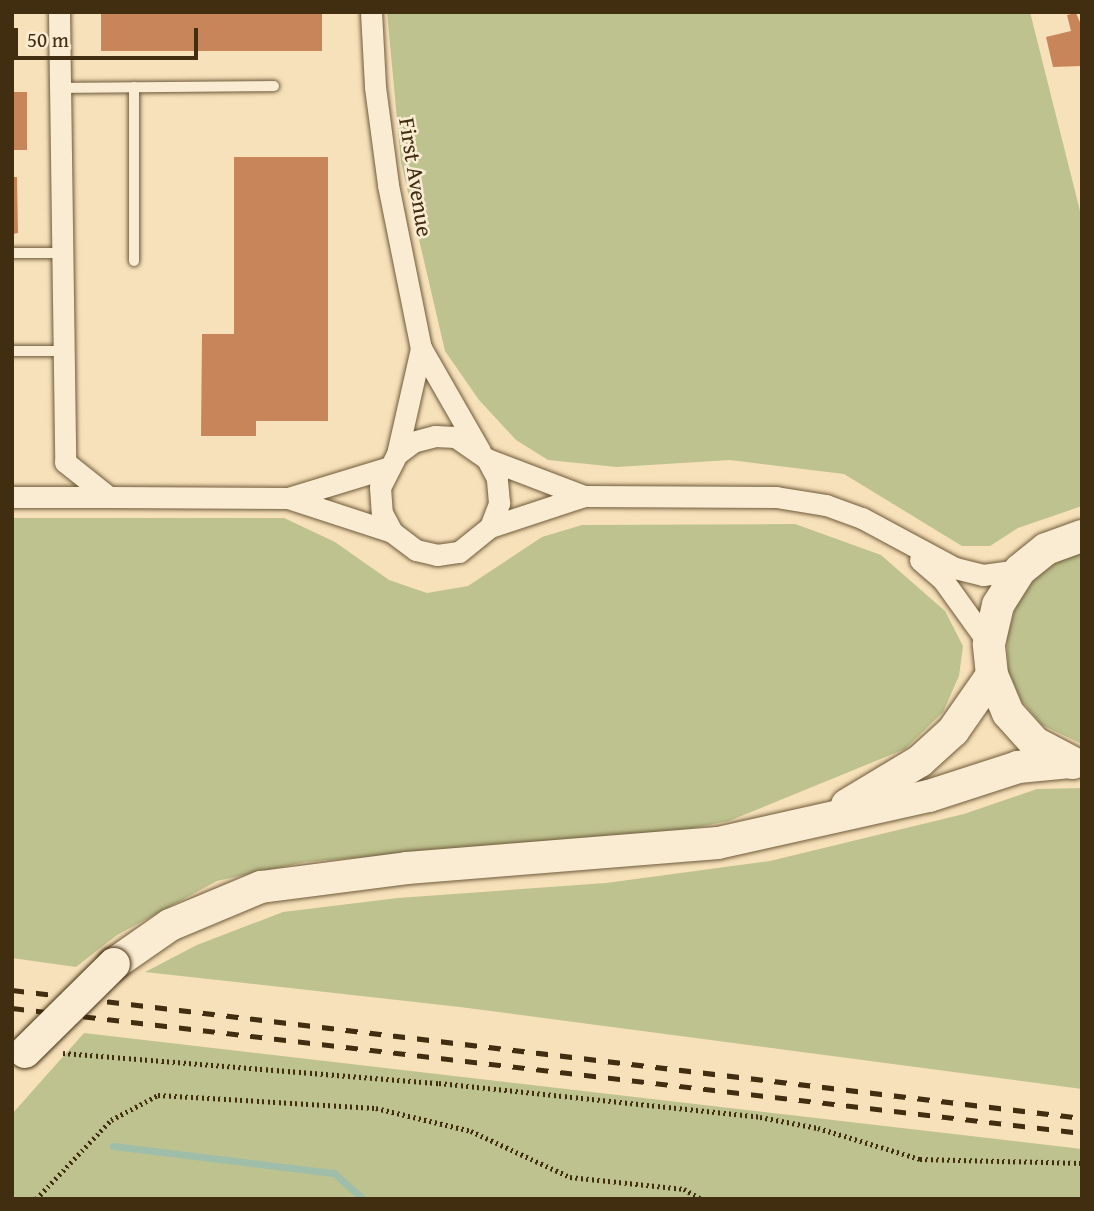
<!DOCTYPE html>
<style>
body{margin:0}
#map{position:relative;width:1094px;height:1211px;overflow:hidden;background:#f7e1ba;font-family:"Gentium Book Plus",serif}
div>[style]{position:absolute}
.green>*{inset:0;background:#bec28f}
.stream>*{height:7px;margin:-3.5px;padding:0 3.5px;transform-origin:3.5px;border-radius:3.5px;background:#9ebea9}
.building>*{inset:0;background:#c88559;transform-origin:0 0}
.path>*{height:4.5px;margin-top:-2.25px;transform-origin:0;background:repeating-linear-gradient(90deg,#412d10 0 2px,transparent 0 5.5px)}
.roads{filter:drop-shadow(0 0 2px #6e5a3a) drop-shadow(0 0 2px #6e5a3a)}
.service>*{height:10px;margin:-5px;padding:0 5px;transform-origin:5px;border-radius:5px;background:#faecd2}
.minor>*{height:21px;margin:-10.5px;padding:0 10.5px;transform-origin:10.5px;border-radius:10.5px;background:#faecd2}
.secondary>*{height:32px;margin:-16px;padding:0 16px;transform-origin:16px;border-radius:16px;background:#faecd2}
.rail>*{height:5px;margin-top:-2.5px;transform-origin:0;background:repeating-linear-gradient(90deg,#412d10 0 12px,transparent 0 24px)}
.bridges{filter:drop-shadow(0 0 2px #412d10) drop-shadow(0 0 2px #412d10)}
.secondary-bridge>*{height:32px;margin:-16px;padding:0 16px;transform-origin:16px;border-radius:16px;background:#faecd2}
span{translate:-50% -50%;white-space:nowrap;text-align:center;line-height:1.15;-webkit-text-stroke:5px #faecd2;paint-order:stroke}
.street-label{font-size:23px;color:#412d10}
.frame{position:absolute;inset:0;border:14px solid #412d10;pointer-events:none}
.scale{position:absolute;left:14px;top:28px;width:184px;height:32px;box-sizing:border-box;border:4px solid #412d10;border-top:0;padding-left:9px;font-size:21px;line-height:24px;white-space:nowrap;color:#412d10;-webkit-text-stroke:5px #faecd2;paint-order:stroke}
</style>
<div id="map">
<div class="green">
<div style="clip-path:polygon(387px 12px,1030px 12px,1082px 219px,1082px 506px,1018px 528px,990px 546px,962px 546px,844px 474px,730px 460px,617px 467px,548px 460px,516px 440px,479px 400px,445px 351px,401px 162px)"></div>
<div style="clip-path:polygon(12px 518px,284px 518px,335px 542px,389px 580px,427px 593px,468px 586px,542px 537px,582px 525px,795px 524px,881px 555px,945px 611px,963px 646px,959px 676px,943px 712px,905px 749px,729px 821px,668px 833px,305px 862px,217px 881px,117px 935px,76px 967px,12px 958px)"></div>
<div style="clip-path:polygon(1082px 553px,1082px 744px,1042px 725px,1021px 700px,1008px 670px,1007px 637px,1016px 606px,1034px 579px,1060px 560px)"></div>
<div style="clip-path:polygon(1082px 788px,1082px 1089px,460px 1007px,145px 972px,197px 945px,283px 912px,398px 898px,606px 883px,770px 861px,964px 814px,1037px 789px)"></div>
<div style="clip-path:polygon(84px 1033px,1082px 1149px,1082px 1199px,12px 1199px,12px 1114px)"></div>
</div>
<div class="stream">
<div style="left:113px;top:1146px;width:223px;rotate:7deg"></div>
<div style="left:334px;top:1173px;width:39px;rotate:42deg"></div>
</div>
<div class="building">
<div style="left:101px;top:12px;width:221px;height:39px"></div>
<div style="clip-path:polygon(1076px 13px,1082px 27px,1082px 66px,1053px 67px,1046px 37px,1071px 31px,1067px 15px)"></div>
<div style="left:12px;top:92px;width:15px;height:58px"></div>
<div style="clip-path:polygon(234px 157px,328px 157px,328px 421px,256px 421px,256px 436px,201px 436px,202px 334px,234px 334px)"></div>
<div style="clip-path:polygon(12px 177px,17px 177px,18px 233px,12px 234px)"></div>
</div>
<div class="path">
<div style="left:63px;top:1053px;width:377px;rotate:4.6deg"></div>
<div style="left:439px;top:1083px;width:323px;rotate:6deg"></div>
<div style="left:760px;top:1117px;width:59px;rotate:10.7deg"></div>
<div style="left:818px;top:1128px;width:107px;rotate:16.9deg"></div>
<div style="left:920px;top:1159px;width:162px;rotate:1.4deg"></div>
<div style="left:36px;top:1199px;width:109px;rotate:-46.5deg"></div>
<div style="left:111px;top:1120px;width:53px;rotate:-28deg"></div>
<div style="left:158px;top:1095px;width:218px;rotate:3.4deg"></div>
<div style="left:376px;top:1108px;width:98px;rotate:13.6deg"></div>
<div style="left:471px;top:1131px;width:109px;rotate:24.9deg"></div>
<div style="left:570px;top:1177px;width:115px;rotate:6deg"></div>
<div style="left:684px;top:1189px;width:20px;rotate:30deg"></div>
</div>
<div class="roads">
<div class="service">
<div style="left:134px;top:87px;width:174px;rotate:90deg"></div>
<div style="left:59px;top:88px;width:215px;rotate:-0.5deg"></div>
<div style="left:12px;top:253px;width:47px"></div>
<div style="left:12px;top:351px;width:48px"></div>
</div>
<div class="minor">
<div style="left:59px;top:12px;width:450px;rotate:89.2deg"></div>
<div style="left:65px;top:462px;width:56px;rotate:38.5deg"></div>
<div style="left:109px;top:497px;width:179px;rotate:0.3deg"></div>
<div style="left:288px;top:498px;width:109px;rotate:18.1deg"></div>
<div style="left:392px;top:532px;width:30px;rotate:37deg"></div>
<div style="left:416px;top:550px;width:22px;rotate:13deg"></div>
<div style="left:437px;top:555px;width:22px;rotate:-8deg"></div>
<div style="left:459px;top:552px;width:40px;rotate:-39deg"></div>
<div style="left:490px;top:527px;width:26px;rotate:-69deg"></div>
<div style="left:499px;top:503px;width:25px;rotate:-95deg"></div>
<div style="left:497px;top:478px;width:21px;rotate:-118deg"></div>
<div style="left:487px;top:459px;width:39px;rotate:-145deg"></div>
<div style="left:455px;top:437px;width:20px;rotate:-177deg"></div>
<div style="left:435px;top:436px;width:23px;rotate:165deg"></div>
<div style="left:413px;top:442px;width:20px;rotate:143deg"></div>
<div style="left:397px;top:454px;width:37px;rotate:117deg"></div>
<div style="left:380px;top:487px;width:26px;rotate:86deg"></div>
<div style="left:382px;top:513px;width:21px;rotate:62deg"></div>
<div style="left:371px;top:12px;width:75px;rotate:86.9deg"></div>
<div style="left:375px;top:87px;width:99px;rotate:82.4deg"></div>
<div style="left:388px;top:185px;width:166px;rotate:78.6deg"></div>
<div style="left:421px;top:348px;width:119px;rotate:60.2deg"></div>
<div style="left:397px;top:454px;width:109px;rotate:-77.2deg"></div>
<div style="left:487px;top:459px;width:104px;rotate:20.9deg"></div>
<div style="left:12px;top:497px;width:97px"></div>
<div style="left:288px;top:498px;width:102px;rotate:-17deg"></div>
<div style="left:490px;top:527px;width:99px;rotate:-18.3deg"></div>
<div style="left:584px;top:496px;width:192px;rotate:0.3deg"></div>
<div style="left:776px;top:497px;width:51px;rotate:9.1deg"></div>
<div style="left:826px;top:505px;width:38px;rotate:20deg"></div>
<div style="left:862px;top:518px;width:106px;rotate:28.3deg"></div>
<div style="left:955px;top:568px;width:29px;rotate:14deg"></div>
<div style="left:983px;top:575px;width:37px;rotate:-8deg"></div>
<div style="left:920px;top:560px;width:30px;rotate:41deg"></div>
<div style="left:943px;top:580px;width:79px;rotate:54.3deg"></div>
</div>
<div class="secondary">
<div style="left:1073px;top:763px;width:43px;rotate:-152.2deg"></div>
<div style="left:1035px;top:743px;width:40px;rotate:-132deg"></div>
<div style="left:1008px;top:713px;width:41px;rotate:-112.8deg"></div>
<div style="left:992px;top:675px;width:31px;rotate:-96deg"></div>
<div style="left:989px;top:644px;width:40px;rotate:-77deg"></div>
<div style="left:998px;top:605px;width:41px;rotate:-57.8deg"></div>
<div style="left:1020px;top:570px;width:33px;rotate:-39deg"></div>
<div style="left:1046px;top:549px;width:38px;rotate:-20deg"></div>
<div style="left:847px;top:805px;width:85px;rotate:-31.1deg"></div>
<div style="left:920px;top:761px;width:45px;rotate:-42.3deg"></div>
<div style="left:953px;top:731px;width:68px;rotate:-55.1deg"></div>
<div style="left:114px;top:964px;width:68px;rotate:-34.9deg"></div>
<div style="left:170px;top:925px;width:99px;rotate:-22.7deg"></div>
<div style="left:261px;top:887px;width:147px;rotate:-7.4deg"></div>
<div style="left:407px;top:868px;width:312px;rotate:-4.6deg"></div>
<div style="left:718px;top:843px;width:216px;rotate:-12.6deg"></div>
<div style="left:929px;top:796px;width:94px;rotate:-18deg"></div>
<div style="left:1018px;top:767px;width:52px;rotate:-5.5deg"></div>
</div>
</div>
<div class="rail">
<div style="left:12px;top:990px;width:1078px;rotate:6.82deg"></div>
<div style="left:12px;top:1008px;width:1077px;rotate:6.66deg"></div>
</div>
<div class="bridges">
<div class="secondary-bridge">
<div style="left:25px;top:1052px;width:125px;rotate:-44.7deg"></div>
</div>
</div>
<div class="street-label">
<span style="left:416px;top:177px;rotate:81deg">First Avenue</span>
</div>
<div class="frame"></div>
<div class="scale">50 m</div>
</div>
